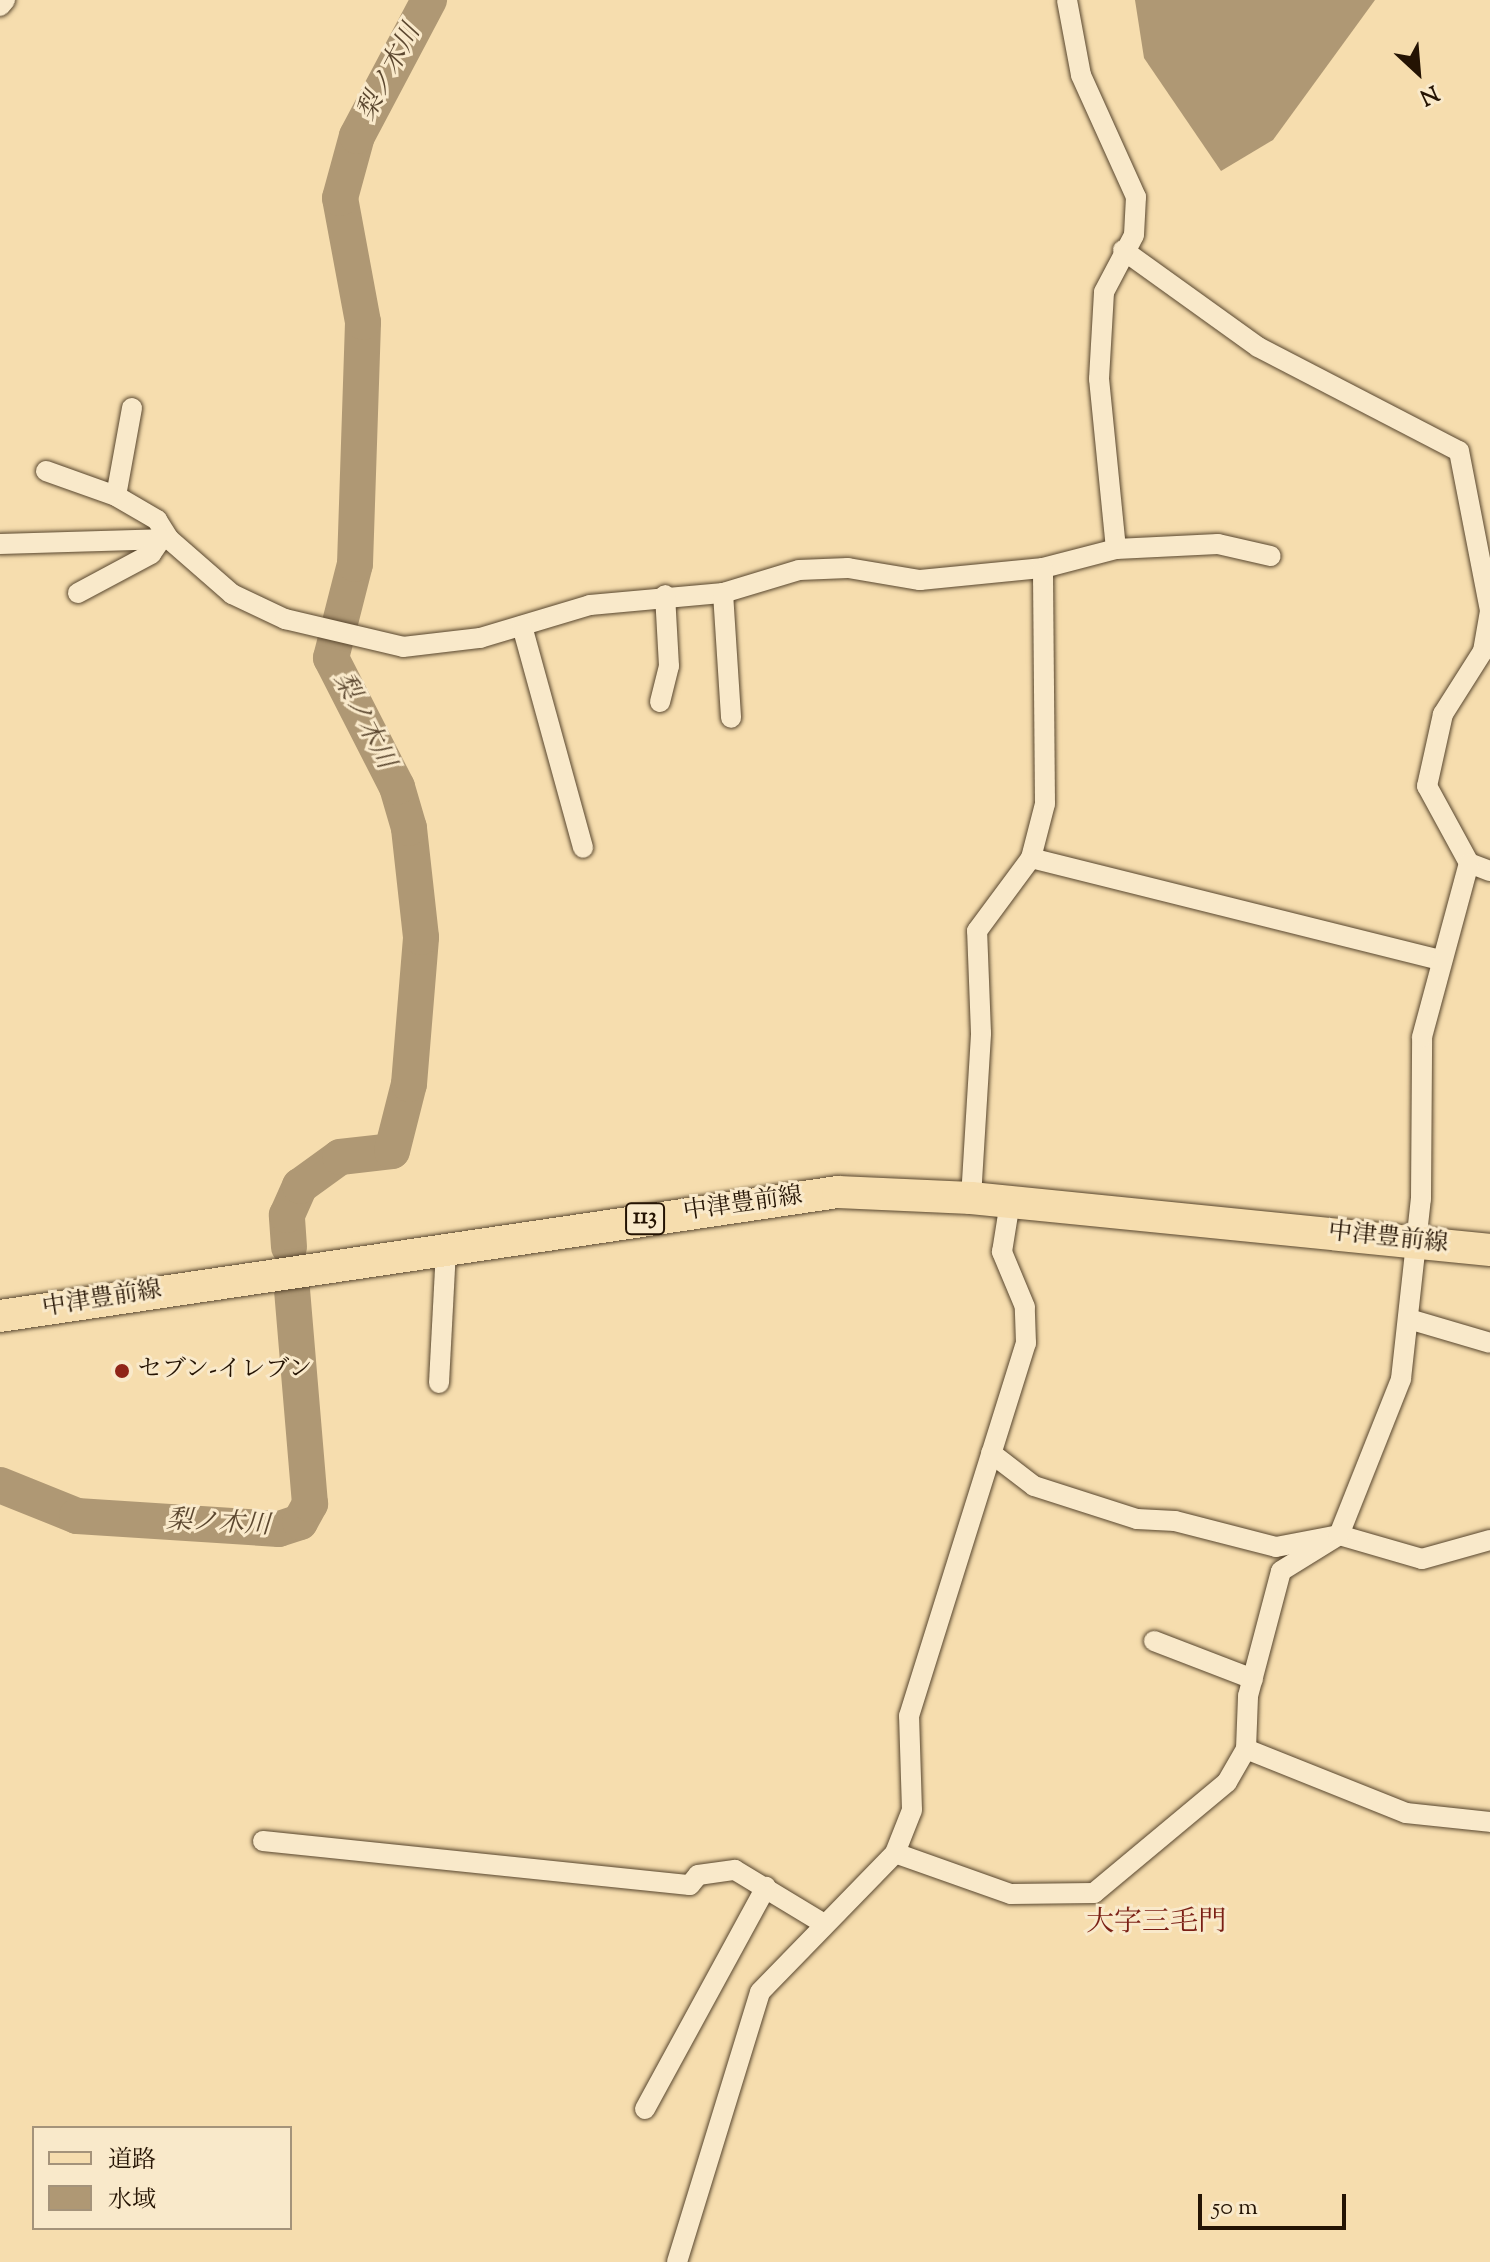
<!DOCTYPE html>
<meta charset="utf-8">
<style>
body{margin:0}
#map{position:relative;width:1490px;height:2262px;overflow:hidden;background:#f6ddae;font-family:"Sorts Mill Goudy","Noto Serif JP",serif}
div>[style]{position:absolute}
.water>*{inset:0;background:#af9874}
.river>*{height:36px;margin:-18px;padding:0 18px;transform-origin:18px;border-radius:18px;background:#af9874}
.roads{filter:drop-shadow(0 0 2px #58462e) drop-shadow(0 0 2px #58462e)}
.street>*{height:20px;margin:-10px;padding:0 10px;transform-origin:10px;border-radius:10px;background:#f9e9ca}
.primary>*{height:32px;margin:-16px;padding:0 16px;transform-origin:16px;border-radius:16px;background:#f6ddae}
.dots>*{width:22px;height:22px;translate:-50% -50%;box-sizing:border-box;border:4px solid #f9e9ca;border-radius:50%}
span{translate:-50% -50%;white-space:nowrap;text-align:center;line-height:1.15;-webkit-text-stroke:6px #f9e9ca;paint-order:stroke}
.shield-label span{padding:2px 6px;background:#f9e9ca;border:2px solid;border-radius:6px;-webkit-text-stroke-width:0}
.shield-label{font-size:22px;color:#241303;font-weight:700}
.street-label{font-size:24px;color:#241303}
.poi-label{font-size:24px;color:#241303}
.left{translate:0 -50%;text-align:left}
.water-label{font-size:26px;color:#5c4830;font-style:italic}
.quarter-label{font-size:28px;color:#7a1f14}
.legend{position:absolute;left:32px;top:2126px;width:260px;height:104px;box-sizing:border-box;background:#f9e9ca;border:2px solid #a4937a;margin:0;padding:10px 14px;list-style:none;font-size:24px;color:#241303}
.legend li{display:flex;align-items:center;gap:16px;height:40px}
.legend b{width:40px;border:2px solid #a4937a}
.north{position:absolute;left:1378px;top:32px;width:80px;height:80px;-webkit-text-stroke:6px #f9e9ca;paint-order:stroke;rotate:154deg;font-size:22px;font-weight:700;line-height:32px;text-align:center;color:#241303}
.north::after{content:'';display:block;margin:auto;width:28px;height:36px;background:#241303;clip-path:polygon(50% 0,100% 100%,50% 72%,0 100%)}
.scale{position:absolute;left:1198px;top:2194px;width:148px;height:36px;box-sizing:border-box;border:4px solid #241303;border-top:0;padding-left:10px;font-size:24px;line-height:28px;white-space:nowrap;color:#241303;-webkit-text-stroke:6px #f9e9ca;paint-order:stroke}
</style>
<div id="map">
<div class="water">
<div style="clip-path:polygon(1135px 0,1375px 0,1273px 140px,1221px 171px,1144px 58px)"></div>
</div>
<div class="river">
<div style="left:289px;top:1247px;width:32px;rotate:-94deg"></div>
<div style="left:287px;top:1215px;width:32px;rotate:-66deg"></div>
<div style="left:300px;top:1186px;width:49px;rotate:-35.9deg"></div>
<div style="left:340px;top:1157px;width:52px;rotate:-6.6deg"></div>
<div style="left:392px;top:1151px;width:69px;rotate:-75.8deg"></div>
<div style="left:409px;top:1084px;width:147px;rotate:-85.3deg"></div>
<div style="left:421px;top:937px;width:110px;rotate:-96.3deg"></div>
<div style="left:409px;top:828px;width:43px;rotate:-106.3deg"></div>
<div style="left:397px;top:787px;width:145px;rotate:-117.1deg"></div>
<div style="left:331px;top:658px;width:97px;rotate:-75.7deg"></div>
<div style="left:355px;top:564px;width:242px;rotate:-88.1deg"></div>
<div style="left:363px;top:322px;width:126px;rotate:-100.5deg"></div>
<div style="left:340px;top:198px;width:64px;rotate:-74.7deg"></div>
<div style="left:357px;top:136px;width:154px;rotate:-62.1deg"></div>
<div style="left:0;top:1485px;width:83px;rotate:21.9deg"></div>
<div style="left:77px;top:1516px;width:202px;rotate:3.7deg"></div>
<div style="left:279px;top:1529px;width:22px;rotate:-18deg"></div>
<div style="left:300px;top:1522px;width:21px;rotate:-61deg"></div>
<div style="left:310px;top:1504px;width:217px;rotate:-94.8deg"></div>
</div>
<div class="roads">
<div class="street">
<div style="left:0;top:6px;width:8px;rotate:-50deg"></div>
<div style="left:1123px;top:250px;width:166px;rotate:35.7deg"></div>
<div style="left:1258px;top:347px;width:226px;rotate:27.4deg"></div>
<div style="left:1459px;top:451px;width:162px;rotate:79deg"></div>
<div style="left:132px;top:408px;width:89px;rotate:100.3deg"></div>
<div style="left:116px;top:496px;width:48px;rotate:30.3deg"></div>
<div style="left:157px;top:520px;width:22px;rotate:58deg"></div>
<div style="left:46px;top:471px;width:74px;rotate:19.7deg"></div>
<div style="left:0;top:544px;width:169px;rotate:-1.7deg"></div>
<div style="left:169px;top:539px;width:84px;rotate:41.1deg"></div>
<div style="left:232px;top:594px;width:59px;rotate:25.3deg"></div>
<div style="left:285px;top:619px;width:121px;rotate:13.3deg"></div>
<div style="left:403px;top:647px;width:78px;rotate:-6.7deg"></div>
<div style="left:480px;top:638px;width:115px;rotate:-16.7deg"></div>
<div style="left:590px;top:605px;width:134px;rotate:-5.2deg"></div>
<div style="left:723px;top:593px;width:79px;rotate:-16.8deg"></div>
<div style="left:799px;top:570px;width:49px;rotate:-2.3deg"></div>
<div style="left:848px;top:568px;width:73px;rotate:9.5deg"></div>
<div style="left:920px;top:580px;width:124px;rotate:-5.6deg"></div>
<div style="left:1043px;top:568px;width:75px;rotate:-14.6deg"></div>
<div style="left:1116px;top:549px;width:171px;rotate:-95.7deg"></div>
<div style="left:1099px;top:379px;width:87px;rotate:-86.7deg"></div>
<div style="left:1104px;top:292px;width:64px;rotate:-62.2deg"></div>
<div style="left:1134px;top:235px;width:38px;rotate:-87deg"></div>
<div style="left:1136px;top:197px;width:134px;rotate:-114.3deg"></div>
<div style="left:1081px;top:75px;width:76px;rotate:-100.6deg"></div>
<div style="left:1116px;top:549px;width:102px;rotate:-2.8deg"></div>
<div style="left:1218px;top:544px;width:54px;rotate:12.8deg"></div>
<div style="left:78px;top:593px;width:83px;rotate:-28.1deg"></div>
<div style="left:151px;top:554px;width:18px;rotate:-56deg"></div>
<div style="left:723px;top:593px;width:125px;rotate:86.3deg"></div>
<div style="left:1490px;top:611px;width:41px;rotate:99.9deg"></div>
<div style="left:1483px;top:651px;width:75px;rotate:122.4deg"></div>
<div style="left:1443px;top:714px;width:74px;rotate:102.5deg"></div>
<div style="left:1427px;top:786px;width:88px;rotate:61.4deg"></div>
<div style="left:1469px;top:863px;width:22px;rotate:21deg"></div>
<div style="left:522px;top:626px;width:230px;rotate:74.6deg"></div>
<div style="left:660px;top:702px;width:37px;rotate:-76deg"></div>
<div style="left:669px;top:666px;width:71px;rotate:-93.2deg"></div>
<div style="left:1031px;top:858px;width:422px;rotate:14deg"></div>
<div style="left:971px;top:1198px;width:165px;rotate:-86.5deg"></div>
<div style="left:981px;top:1033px;width:102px;rotate:-92.2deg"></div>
<div style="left:977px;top:931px;width:91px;rotate:-53.5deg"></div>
<div style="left:1031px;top:858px;width:56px;rotate:-75.5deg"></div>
<div style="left:1045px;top:804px;width:236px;rotate:-90.5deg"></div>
<div style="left:1412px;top:1320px;width:81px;rotate:16.4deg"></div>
<div style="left:439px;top:1383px;width:135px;rotate:-87deg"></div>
<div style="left:991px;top:1453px;width:54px;rotate:37.5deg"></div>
<div style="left:1034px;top:1486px;width:108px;rotate:17.8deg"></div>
<div style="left:1137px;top:1519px;width:38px;rotate:3deg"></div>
<div style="left:1175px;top:1521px;width:104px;rotate:14.4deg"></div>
<div style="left:1276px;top:1547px;width:64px;rotate:-10.8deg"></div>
<div style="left:1339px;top:1535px;width:86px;rotate:16.1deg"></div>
<div style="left:1422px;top:1559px;width:71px;rotate:-15.6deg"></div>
<div style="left:1154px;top:1641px;width:106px;rotate:21deg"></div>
<div style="left:1246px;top:1749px;width:172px;rotate:21.8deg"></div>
<div style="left:1406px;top:1813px;width:84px;rotate:6.1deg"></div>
<div style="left:263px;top:1841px;width:429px;rotate:5.9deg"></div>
<div style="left:690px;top:1885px;width:13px;rotate:-51deg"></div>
<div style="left:698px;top:1875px;width:37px;rotate:-8deg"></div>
<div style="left:735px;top:1870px;width:100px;rotate:31.2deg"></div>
<div style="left:895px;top:1853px;width:123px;rotate:19.5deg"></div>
<div style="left:1011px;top:1894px;width:83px;rotate:-0.7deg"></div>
<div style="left:1094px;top:1893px;width:173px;rotate:-39.8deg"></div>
<div style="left:1227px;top:1782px;width:38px;rotate:-60deg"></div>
<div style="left:1246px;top:1749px;width:53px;rotate:-87.8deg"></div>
<div style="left:1248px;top:1696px;width:129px;rotate:-75.2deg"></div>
<div style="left:1281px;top:1571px;width:68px;rotate:-31.8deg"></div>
<div style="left:1339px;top:1535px;width:168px;rotate:-68.3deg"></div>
<div style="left:1401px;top:1379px;width:181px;rotate:-83.7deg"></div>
<div style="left:1421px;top:1199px;width:162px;rotate:-89.6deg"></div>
<div style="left:1422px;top:1037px;width:180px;rotate:-74.9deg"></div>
<div style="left:645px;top:2109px;width:253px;rotate:-61.4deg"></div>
<div style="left:677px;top:2262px;width:282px;rotate:-72.9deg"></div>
<div style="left:760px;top:1992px;width:194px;rotate:-45.8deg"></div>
<div style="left:895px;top:1853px;width:46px;rotate:-68.4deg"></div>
<div style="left:912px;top:1810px;width:94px;rotate:-91.8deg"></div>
<div style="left:909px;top:1716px;width:391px;rotate:-72.6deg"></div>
<div style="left:1026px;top:1343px;width:36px;rotate:-92deg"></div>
<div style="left:1025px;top:1307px;width:60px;rotate:-112.7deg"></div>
<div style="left:1002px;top:1252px;width:51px;rotate:-80.9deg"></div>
</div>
<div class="primary">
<div style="left:0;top:1316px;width:847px;rotate:-8.42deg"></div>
<div style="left:838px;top:1192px;width:133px;rotate:2.6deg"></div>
<div style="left:971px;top:1198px;width:522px;rotate:5.72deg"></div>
</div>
</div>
<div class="dots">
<div style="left:122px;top:1371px;background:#8f2418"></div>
</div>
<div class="shield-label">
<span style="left:645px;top:1219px">113</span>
</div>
<div class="street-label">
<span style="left:743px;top:1205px;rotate:-8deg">中津豊前線</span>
<span style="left:1388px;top:1239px;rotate:6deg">中津豊前線</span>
<span style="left:102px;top:1300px;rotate:-9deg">中津豊前線</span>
</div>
<div class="poi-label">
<span class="left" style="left:138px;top:1371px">セブン-イレブン</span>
</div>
<div class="water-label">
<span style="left:390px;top:73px;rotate:-62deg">梨ノ木川</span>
<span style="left:363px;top:721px;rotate:63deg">梨ノ木川</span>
<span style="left:218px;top:1524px;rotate:3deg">梨ノ木川</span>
</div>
<div class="quarter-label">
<span style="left:1156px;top:1923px">大字三毛門</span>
</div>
<ul class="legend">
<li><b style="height:10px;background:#f6ddae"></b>道路</li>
<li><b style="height:22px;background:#af9874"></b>水域</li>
</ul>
<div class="north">N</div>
<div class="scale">50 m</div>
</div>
